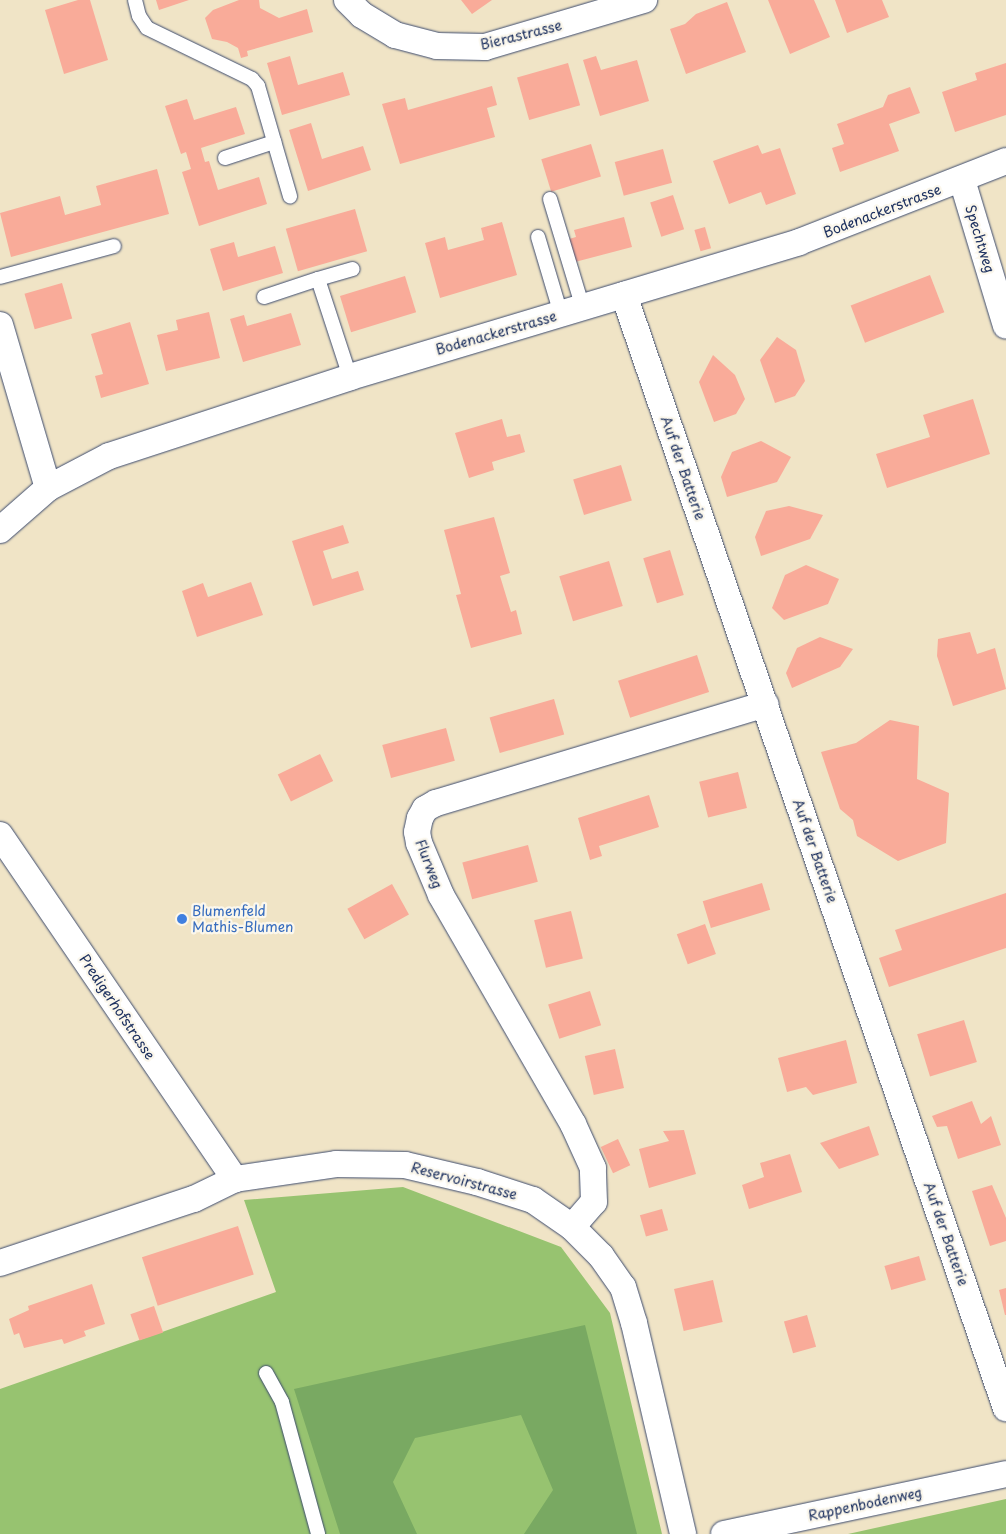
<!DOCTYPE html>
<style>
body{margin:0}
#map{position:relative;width:1006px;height:1534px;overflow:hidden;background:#f0e4c6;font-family:"Playpen Sans",sans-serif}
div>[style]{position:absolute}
.green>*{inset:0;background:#97c370}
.forest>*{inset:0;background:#79a962}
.building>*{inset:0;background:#f9ab99;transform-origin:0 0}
.roads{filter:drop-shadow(0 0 1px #3b4a6e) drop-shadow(0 0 1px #3b4a6e)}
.lane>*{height:14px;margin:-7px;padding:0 7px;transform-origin:7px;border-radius:7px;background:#fff}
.street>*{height:26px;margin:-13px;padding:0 13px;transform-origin:13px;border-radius:13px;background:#fff}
.dots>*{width:14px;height:14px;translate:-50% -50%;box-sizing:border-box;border:2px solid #fbf7ec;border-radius:50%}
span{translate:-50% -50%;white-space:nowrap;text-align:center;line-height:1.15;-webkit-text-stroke:4.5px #fbf7ec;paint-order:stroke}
.street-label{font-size:14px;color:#1b2f5e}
.shop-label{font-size:14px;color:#366cbe}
.left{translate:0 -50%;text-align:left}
</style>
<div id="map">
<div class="green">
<div style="clip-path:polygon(403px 1187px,561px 1247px,610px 1313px,662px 1534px,0 1534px,0 1389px,276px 1292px,244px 1200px)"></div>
<div style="clip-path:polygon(1006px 1499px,1006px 1534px,848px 1534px)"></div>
</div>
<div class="forest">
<div style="clip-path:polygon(585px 1325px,637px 1534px,524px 1534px,553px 1490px,521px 1415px,415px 1438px,393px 1482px,417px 1534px,340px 1534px,294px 1389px)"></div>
</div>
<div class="building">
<div style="clip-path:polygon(78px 0,90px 0,108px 60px,64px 74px,45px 10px)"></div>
<div style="clip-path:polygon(156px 0,189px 0,159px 10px)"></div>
<div style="clip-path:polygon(239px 0,259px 0,260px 8px,279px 18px,307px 9px,313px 32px,247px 51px,248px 56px,241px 58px,238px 48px,227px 42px,212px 39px,205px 18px,213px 10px)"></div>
<div style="clip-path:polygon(461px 0,492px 0,472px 14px)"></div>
<div style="clip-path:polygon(768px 0,814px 0,830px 37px,790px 54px)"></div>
<div style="clip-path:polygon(835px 0,882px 0,889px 17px,847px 33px)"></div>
<div style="clip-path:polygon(727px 2px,746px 52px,686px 74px,670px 29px,685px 24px,696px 14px)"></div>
<div style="clip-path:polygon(290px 56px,298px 85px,343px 72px,350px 95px,282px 115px,267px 63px)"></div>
<div style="clip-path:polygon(596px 56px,601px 70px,637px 60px,649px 101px,600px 116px,583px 60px)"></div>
<div style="left:568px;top:63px;width:44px;height:53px;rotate:74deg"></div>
<div style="clip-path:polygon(1006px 63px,1006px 115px,955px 132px,942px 92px,977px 80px,975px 73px)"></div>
<div style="clip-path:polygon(492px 86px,497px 105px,487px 108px,495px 137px,400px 164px,382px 104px,405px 98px,408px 110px)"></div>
<div style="clip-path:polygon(910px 87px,920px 113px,889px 124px,899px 151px,840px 172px,832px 148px,844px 144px,837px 124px,883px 107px,888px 95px)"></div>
<div style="clip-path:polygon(187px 99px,194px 120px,236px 107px,245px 134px,201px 148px,205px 162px,209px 161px,218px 190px,259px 177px,267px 204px,199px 226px,182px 172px,191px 169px,186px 152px,181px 154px,165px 106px)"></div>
<div style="clip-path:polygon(311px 123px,322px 159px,363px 146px,371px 170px,308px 191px,289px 130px)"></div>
<div style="left:591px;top:144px;width:34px;height:52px;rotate:73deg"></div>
<div style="clip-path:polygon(758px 145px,762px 154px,780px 148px,796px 194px,766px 205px,761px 192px,729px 204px,713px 161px)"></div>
<div style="left:663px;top:149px;width:35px;height:50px;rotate:75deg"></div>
<div style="clip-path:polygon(157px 169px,169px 214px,11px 257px,0 213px,60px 196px,65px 215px,101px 205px,96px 186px)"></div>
<div style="left:673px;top:195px;width:36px;height:24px;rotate:72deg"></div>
<div style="left:355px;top:209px;width:44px;height:72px;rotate:74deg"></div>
<div style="clip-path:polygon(624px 217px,632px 247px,575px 262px,569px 239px,576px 237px,574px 230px)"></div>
<div style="clip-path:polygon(502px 222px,517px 275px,440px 298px,425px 243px,445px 237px,448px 250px,484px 240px,481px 228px)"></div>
<div style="left:705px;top:227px;width:22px;height:11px;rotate:74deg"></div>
<div style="clip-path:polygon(234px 242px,238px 257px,275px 246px,283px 273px,223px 291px,210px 249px)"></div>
<div style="left:930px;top:275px;width:40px;height:85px;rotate:69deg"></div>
<div style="left:405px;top:276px;width:38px;height:68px;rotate:73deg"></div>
<div style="left:62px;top:283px;width:37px;height:39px;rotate:74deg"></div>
<div style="clip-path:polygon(209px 312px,220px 358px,166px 371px,157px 335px,178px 330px,176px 320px)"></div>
<div style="clip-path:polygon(291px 313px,301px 345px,243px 362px,230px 319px,244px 315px,247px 326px)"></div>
<div style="clip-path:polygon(130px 322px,149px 384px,101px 398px,95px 376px,103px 374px,91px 334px)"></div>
<div style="clip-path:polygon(777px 337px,796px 350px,805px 381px,795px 396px,775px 403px,760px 360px)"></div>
<div style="clip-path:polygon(713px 355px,735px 375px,745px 399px,736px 414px,714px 422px,699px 382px)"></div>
<div style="clip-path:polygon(973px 399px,990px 454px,887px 488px,876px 454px,930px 437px,923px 415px)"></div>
<div style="clip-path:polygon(502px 419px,507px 437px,520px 434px,525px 452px,492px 462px,494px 470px,469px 478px,455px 433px)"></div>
<div style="clip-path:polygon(761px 441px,791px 457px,777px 482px,727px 497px,721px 477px,732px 452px)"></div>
<div style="left:621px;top:465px;width:37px;height:50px;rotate:73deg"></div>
<div style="clip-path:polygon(789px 506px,823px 515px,810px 539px,761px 556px,755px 537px,766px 511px)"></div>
<div style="clip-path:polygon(494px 517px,510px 573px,500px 576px,511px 612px,516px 610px,522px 634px,471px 648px,456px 595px,461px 594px,444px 530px)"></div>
<div style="clip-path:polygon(343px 525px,349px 543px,323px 551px,332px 579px,358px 571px,364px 590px,313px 606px,292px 541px)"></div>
<div style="left:670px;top:550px;width:47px;height:28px;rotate:73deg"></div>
<div style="left:609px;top:561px;width:47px;height:52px;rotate:73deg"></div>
<div style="clip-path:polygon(806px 565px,839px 579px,828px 604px,784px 620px,772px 608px,785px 575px)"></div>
<div style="clip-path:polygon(251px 582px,263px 615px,197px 637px,182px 591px,203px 583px,208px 597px)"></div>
<div style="clip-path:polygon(970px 632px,977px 654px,995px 648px,1006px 689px,953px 706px,937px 656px,938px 639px)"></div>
<div style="clip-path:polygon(820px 637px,853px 649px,840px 667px,792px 688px,786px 673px,797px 648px)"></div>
<div style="left:697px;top:655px;width:39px;height:83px;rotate:72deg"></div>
<div style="left:554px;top:699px;width:37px;height:67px;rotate:74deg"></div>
<div style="clip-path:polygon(890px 720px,919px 726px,917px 779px,949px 793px,946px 843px,898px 861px,857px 836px,853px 820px,840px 809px,821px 752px,856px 743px)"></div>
<div style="left:446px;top:728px;width:34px;height:66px;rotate:75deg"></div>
<div style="left:320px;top:754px;width:30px;height:47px;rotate:64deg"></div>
<div style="left:738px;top:772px;width:37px;height:40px;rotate:76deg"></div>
<div style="clip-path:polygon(649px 795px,659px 827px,599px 846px,602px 856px,590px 860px,578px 818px)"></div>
<div style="left:528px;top:845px;width:38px;height:68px;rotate:75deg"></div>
<div style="left:762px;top:883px;width:28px;height:62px;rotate:73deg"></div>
<div style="left:392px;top:884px;width:35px;height:51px;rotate:61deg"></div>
<div style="clip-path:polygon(1006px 893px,1006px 948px,889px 987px,879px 958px,902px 950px,895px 930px)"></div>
<div style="left:571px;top:911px;width:49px;height:38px;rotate:76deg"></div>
<div style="left:705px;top:924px;width:32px;height:30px;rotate:70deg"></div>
<div style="left:590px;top:991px;width:36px;height:44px;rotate:72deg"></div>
<div style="left:964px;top:1020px;width:44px;height:49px;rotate:73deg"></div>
<div style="clip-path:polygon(846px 1040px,857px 1083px,813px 1095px,806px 1087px,787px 1092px,778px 1058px)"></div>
<div style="left:615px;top:1049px;width:40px;height:31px;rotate:77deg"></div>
<div style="clip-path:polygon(972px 1101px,981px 1124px,991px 1116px,1001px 1145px,958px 1159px,947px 1126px,937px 1127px,932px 1116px)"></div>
<div style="clip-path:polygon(869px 1126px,879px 1155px,839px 1169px,820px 1143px)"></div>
<div style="clip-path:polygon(684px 1130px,696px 1174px,649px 1188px,639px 1149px,669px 1141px,663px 1131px)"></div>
<div style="left:618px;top:1139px;width:29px;height:19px;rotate:65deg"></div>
<div style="clip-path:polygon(790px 1154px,802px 1192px,749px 1209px,742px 1185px,764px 1177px,760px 1163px)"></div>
<div style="clip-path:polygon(992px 1185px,1006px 1218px,1006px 1241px,990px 1246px,972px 1191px)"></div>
<div style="left:662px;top:1209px;width:22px;height:23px;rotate:74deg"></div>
<div style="left:238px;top:1226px;width:51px;height:101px;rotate:72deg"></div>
<div style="left:919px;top:1256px;width:25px;height:36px;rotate:74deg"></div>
<div style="left:713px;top:1280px;width:43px;height:40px;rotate:77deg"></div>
<div style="clip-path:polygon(92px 1284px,105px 1324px,84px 1331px,86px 1336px,64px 1344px,62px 1339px,24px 1348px,19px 1333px,14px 1335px,9px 1319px,29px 1310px,28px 1306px)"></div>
<div style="clip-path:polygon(1006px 1288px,1006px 1315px,1005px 1315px,999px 1290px)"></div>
<div style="left:154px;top:1306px;width:28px;height:25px;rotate:71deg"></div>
<div style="left:807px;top:1315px;width:33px;height:24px;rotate:74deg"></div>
</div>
<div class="roads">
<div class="lane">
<div style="left:135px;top:0;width:16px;rotate:76deg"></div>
<div style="left:139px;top:16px;width:14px;rotate:56deg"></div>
<div style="left:147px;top:28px;width:117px;rotate:25.9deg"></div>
<div style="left:252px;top:79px;width:9px;rotate:49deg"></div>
<div style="left:258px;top:86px;width:115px;rotate:73.8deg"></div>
<div style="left:225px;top:158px;width:52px;rotate:-18.1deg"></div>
<div style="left:550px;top:199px;width:114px;rotate:73.2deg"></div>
<div style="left:538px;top:237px;width:80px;rotate:73.4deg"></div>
<div style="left:0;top:277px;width:118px;rotate:-15.2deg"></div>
<div style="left:264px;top:297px;width:57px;rotate:-18.4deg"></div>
<div style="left:350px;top:377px;width:103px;rotate:-108.1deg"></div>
<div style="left:318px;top:279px;width:36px;rotate:-16deg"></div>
<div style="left:266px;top:1373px;width:33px;rotate:61deg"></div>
<div style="left:282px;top:1402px;width:137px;rotate:74.7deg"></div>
</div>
<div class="street">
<div style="left:347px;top:0;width:21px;rotate:45deg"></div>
<div style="left:362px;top:15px;width:39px;rotate:31deg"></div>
<div style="left:395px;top:35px;width:43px;rotate:14.7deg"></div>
<div style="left:437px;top:46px;width:48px;rotate:1.2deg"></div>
<div style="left:485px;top:47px;width:166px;rotate:-16.5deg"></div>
<div style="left:962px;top:180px;width:152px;rotate:73.2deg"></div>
<div style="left:624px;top:295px;width:1177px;rotate:71.06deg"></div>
<div style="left:0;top:325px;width:170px;rotate:73.6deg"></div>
<div style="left:0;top:530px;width:64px;rotate:-41.2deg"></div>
<div style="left:48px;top:488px;width:69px;rotate:-27.7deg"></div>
<div style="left:109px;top:456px;width:254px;rotate:-18.1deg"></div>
<div style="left:350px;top:377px;width:469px;rotate:-16.7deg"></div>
<div style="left:799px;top:242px;width:222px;rotate:-21.4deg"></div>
<div style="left:0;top:835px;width:417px;rotate:55.7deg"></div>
<div style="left:572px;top:1227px;width:33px;rotate:-49deg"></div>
<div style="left:594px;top:1202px;width:34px;rotate:-92deg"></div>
<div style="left:593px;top:1168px;width:48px;rotate:-114.4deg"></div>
<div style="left:573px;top:1124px;width:264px;rotate:-120deg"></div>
<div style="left:441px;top:895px;width:56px;rotate:-112.9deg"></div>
<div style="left:419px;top:843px;width:11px;rotate:-100deg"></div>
<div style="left:417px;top:832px;width:14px;rotate:-78deg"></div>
<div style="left:420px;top:818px;width:10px;rotate:-61deg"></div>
<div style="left:425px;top:809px;width:13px;rotate:-29deg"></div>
<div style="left:436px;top:803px;width:344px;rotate:-16.7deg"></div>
<div style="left:0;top:1263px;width:204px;rotate:-18.3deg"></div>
<div style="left:194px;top:1199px;width:46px;rotate:-26deg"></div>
<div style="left:235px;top:1179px;width:102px;rotate:-8.4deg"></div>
<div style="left:336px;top:1164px;width:69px;rotate:0.8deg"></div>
<div style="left:405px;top:1165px;width:74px;rotate:13.3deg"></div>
<div style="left:477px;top:1182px;width:59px;rotate:17.8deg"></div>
<div style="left:533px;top:1200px;width:47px;rotate:34.7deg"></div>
<div style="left:572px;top:1227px;width:41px;rotate:45deg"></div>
<div style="left:601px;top:1256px;width:38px;rotate:55deg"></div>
<div style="left:623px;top:1287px;width:38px;rotate:73deg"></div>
<div style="left:634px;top:1323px;width:217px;rotate:76.9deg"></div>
<div style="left:724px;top:1534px;width:288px;rotate:-12deg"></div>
</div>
</div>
<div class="dots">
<div style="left:182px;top:919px;background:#3f7fe0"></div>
</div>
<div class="street-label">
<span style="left:521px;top:35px;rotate:-14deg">Bierastrasse</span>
<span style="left:882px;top:211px;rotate:-21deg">Bodenackerstrasse</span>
<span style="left:980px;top:239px;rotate:73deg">Spechtweg</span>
<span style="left:496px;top:333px;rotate:-16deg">Bodenackerstrasse</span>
<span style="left:683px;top:468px;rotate:71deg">Auf der Batterie</span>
<span style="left:815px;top:851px;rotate:71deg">Auf der Batterie</span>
<span style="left:429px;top:864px;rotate:69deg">Flurweg</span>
<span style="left:117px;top:1007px;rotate:56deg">Predigerhofstrasse</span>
<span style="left:464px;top:1181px;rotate:15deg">Reservoirstrasse</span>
<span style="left:946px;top:1234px;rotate:71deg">Auf der Batterie</span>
<span style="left:865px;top:1504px;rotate:-12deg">Rappenbodenweg</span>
</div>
<div class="shop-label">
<span class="left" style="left:192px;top:919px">Blumenfeld<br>Mathis-Blumen</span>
</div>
</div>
